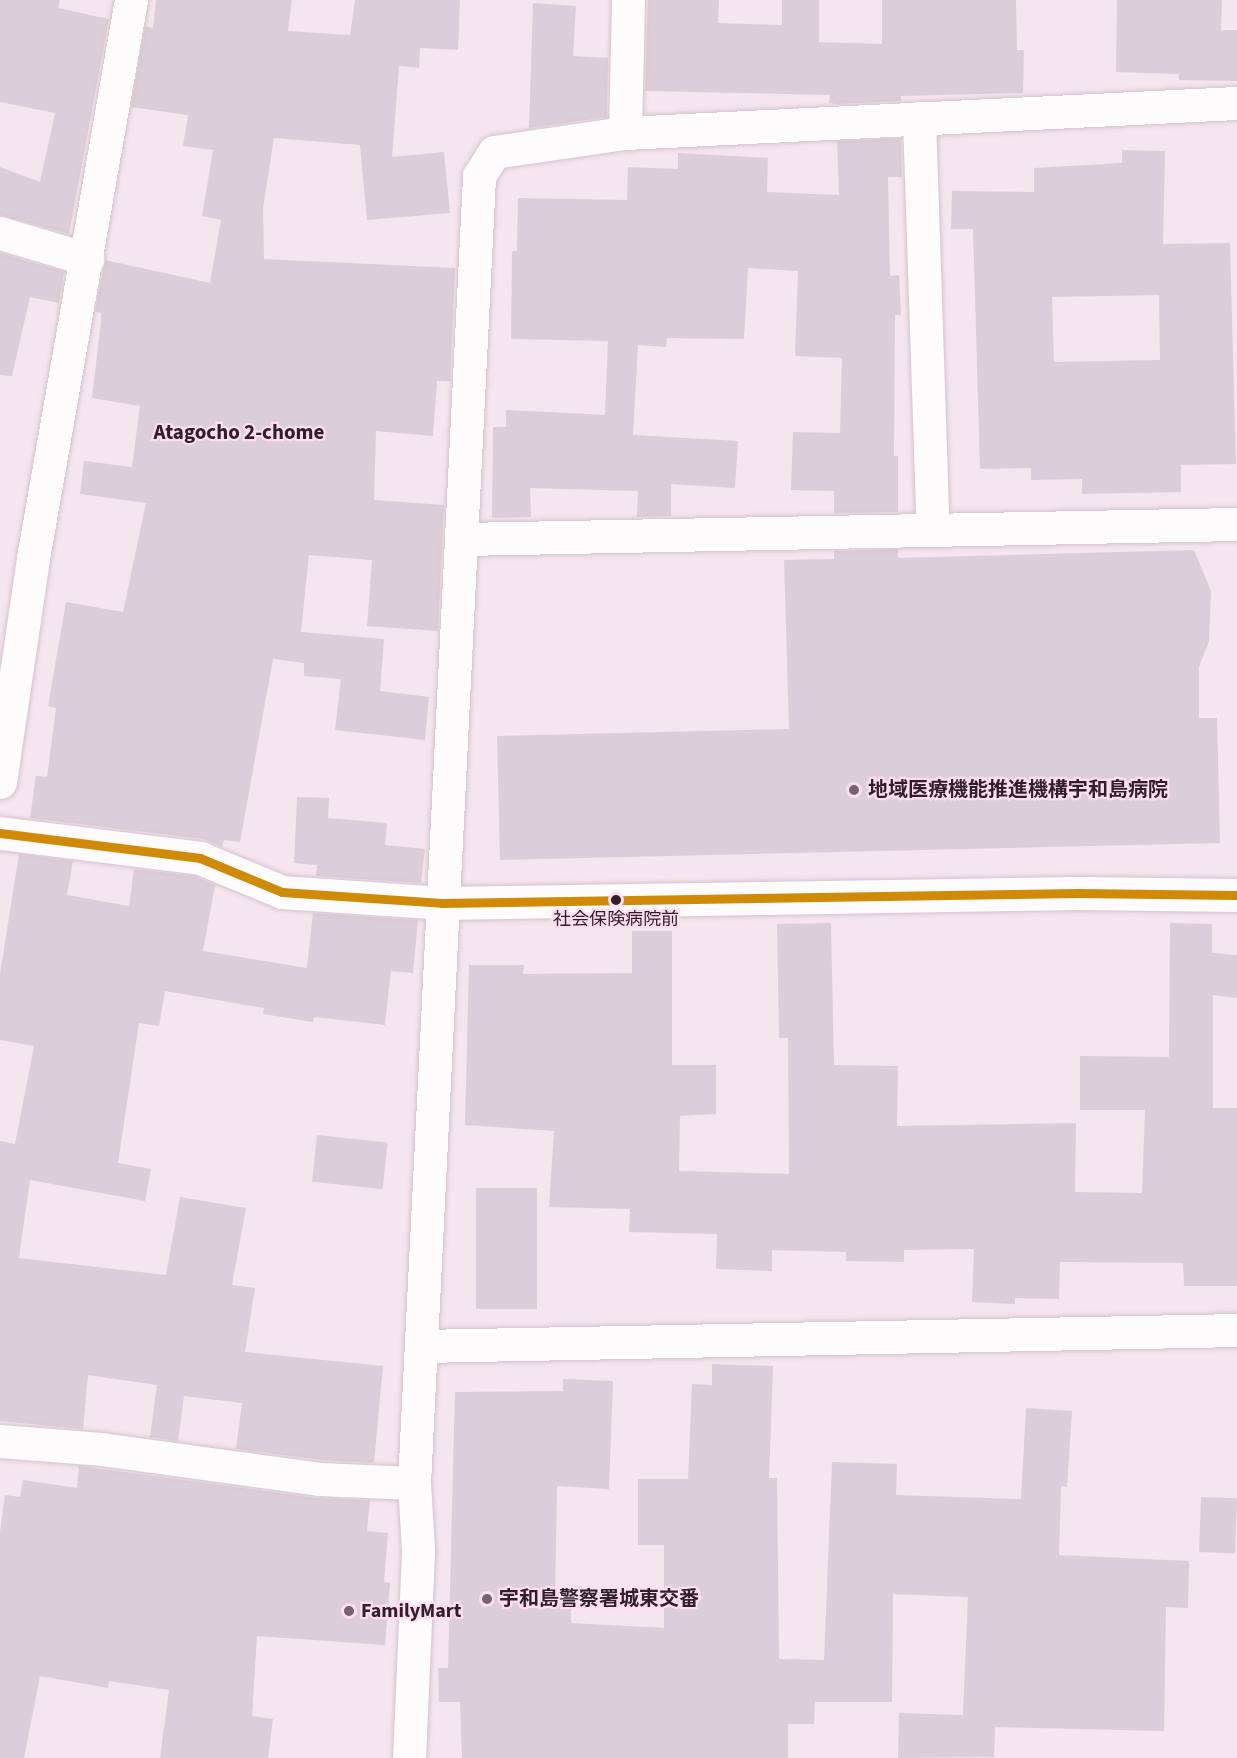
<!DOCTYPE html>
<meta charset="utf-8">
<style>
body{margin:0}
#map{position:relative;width:1237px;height:1758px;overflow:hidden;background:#f5e5ef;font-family:"Source Sans 3","Noto Sans JP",sans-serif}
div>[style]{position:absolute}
.building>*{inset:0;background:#dbcdd9;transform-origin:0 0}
.roads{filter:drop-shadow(0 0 2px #d4c3cd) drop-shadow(0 0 2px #d4c3cd)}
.minor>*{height:33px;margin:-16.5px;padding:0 16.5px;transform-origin:16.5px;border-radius:16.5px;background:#fefbfd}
.bus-1>*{height:9px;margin:-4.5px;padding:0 4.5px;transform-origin:4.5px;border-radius:4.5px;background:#cf8b08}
.dots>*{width:16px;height:16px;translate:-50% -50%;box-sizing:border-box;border:3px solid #fcdef0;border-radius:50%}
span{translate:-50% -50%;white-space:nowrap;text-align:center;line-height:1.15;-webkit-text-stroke:4.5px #fcdef0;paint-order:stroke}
.bus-label{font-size:18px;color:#301e29}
.poi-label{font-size:20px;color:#301e29;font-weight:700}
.left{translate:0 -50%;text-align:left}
.neighbourhood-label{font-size:21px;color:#301e29;font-weight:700}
</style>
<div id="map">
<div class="building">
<div style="clip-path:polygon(0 0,60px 0,58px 8px,109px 19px,69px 234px,0 215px,0 167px,40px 182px,55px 113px,0 102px)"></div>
<div style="clip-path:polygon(156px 0,292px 0,288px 31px,350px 35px,355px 0,460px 0,458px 50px,420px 48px,419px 68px,399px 66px,392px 157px,444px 152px,450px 213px,367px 220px,360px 145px,274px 138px,263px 208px,264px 259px,455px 268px,450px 381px,437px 381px,433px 436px,376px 431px,374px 500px,444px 505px,438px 631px,367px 626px,372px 560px,309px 555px,301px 632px,384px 639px,380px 691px,429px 697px,425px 740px,335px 730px,341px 679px,304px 676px,304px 663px,273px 659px,240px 842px,224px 840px,222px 847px,203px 839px,30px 818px,36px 776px,47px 777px,56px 708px,48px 706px,66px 602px,123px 612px,146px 503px,80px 494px,84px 461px,132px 467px,140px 406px,92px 398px,101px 321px,101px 313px,95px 312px,105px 260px,210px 283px,221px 220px,202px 216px,213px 150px,183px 146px,188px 115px,131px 107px,145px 26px,153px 28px)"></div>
<div style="clip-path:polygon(648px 0,719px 0,718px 23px,782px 25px,782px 0,819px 0,819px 42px,882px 44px,882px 0,1016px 0,1017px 50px,1024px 50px,1023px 93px,901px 96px,901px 101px,836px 104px,829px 103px,830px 95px,645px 91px)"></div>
<div style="clip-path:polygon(1117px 0,1222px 0,1221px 30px,1237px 30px,1237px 81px,1179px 80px,1179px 74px,1116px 72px)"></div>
<div style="clip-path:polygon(533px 3px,576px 6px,573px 56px,608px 58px,607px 117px,529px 128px)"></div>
<div style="clip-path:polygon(901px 138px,902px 177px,888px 177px,890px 276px,899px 275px,901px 315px,895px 315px,894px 456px,898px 456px,898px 512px,834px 513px,834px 491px,791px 490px,793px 432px,840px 433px,842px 358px,795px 356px,798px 271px,748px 268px,744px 339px,667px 338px,666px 347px,638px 345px,633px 435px,738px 441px,735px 488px,671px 484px,671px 516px,637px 517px,638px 491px,530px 488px,531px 517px,492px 518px,493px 427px,506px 427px,506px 410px,605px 415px,608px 341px,511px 339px,512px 251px,517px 251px,518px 198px,627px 200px,628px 167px,678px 169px,678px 153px,768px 158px,767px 192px,839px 195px,837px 141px)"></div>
<div style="clip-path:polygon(evenodd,1122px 150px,1165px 151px,1163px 244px,1230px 243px,1236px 464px,1181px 465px,1181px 492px,1082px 494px,1082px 479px,1031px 480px,1031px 468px,980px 469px,973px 229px,951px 229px,952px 191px,1034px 192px,1034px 168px,1122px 163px,1122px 150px,1159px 295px,1160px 360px,1054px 362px,1052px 297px,1159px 295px)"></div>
<div style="clip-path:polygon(0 253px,64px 272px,59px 303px,30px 297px,12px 376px,0 375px)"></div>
<div style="clip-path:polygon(898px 549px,898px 558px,1194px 550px,1211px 591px,1209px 641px,1199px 667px,1199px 718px,1217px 718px,1220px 843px,500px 860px,497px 736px,789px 729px,784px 560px,834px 559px,834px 551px)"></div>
<div style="clip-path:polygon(297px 797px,329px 798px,328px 818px,387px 823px,385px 845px,425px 849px,421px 883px,316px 876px,317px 865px,294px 863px)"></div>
<div style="clip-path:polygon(19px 854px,73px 861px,67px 895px,129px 906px,134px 869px,195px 876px,215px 885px,203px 951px,307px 968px,313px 913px,418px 920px,413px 973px,391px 971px,385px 1025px,314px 1017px,313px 1022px,263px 1014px,264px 1008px,165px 991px,159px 1026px,139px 1023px,118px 1163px,151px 1169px,145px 1201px,30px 1180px,19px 1258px,166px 1275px,180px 1197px,246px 1208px,232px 1285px,255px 1288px,245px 1352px,383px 1366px,374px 1463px,321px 1460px,236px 1449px,242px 1403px,184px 1396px,178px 1441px,150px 1437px,157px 1385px,88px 1375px,83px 1429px,0 1421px,0 1141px,15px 1144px,34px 1046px,0 1040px,0 974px)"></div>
<div style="clip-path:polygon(831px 923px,834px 1065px,898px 1066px,897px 1126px,1076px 1123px,1075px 1192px,1142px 1193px,1145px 1110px,1080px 1110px,1080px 1056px,1169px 1057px,1170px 923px,1212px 924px,1212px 953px,1237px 955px,1237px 998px,1213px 995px,1213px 1108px,1237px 1108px,1237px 1286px,1184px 1286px,1183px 1263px,1060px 1262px,1059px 1299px,1015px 1298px,1015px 1304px,972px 1302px,974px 1249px,904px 1250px,904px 1262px,846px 1261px,846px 1252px,772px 1250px,772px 1271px,716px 1269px,717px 1234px,629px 1232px,630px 1209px,549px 1207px,554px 1131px,465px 1125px,469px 965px,524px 965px,523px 974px,632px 973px,632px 931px,672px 931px,672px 1065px,716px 1065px,716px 1114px,680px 1116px,679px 1171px,789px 1174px,788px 1038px,779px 1038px,777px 924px)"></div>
<div style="left:317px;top:1135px;width:71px;height:47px;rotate:6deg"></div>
<div style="left:537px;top:1188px;width:121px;height:61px;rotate:90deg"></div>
<div style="clip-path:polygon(712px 1364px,773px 1366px,769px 1478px,777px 1478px,779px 1659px,824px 1660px,832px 1462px,897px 1464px,896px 1495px,1021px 1499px,1026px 1408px,1072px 1411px,1067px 1487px,1061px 1486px,1059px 1555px,1189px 1561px,1188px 1608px,1166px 1607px,1164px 1731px,995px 1727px,994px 1757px,898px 1758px,899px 1713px,963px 1715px,968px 1597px,893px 1594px,892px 1702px,815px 1702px,814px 1724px,788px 1724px,788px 1758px,462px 1758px,460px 1702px,439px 1702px,438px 1668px,448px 1668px,455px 1392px,563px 1391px,563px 1379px,613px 1381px,609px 1489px,557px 1486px,555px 1601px,571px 1601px,571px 1623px,664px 1628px,664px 1545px,638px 1545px,638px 1479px,688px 1479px,692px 1384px,712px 1385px)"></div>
<div style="clip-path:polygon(79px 1466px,317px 1498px,370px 1500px,367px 1531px,388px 1533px,384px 1582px,390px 1583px,385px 1645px,257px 1636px,252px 1716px,273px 1719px,268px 1758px,160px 1758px,169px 1690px,109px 1681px,108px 1688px,40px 1676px,24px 1758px,0 1758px,0 1532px,5px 1495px,20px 1497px,23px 1480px,77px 1488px)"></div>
<div style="left:1201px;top:1497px;width:36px;height:55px;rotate:2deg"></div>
</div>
<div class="roads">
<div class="minor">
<div style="left:919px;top:118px;width:412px;rotate:88.1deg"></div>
<div style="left:625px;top:133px;width:133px;rotate:-88.7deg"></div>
<div style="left:0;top:233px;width:91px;rotate:16.6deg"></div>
<div style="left:462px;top:539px;width:775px;rotate:-1.11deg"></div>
<div style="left:0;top:782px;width:226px;rotate:-81.6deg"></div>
<div style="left:33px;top:558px;width:567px;rotate:-80.04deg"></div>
<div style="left:0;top:833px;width:202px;rotate:7.1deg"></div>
<div style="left:200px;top:858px;width:89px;rotate:22.5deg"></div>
<div style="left:282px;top:892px;width:160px;rotate:3.9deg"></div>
<div style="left:442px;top:903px;width:636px;rotate:-0.9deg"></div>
<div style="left:1078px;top:893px;width:159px;rotate:0.7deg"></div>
<div style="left:421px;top:1346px;width:816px;rotate:-1.12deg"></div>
<div style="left:0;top:1441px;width:101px;rotate:4.5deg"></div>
<div style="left:101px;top:1449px;width:220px;rotate:7.8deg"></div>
<div style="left:319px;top:1479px;width:95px;rotate:2.4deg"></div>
<div style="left:409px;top:1758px;width:208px;rotate:-87.5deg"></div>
<div style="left:418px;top:1550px;width:67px;rotate:-93.4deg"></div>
<div style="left:414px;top:1483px;width:1309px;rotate:-87.15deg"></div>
<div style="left:479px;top:176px;width:28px;rotate:-58deg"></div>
<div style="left:494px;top:152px;width:132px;rotate:-8.3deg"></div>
<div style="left:625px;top:133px;width:613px;rotate:-2.81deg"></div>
</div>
</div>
<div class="bus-1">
<div style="left:0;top:833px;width:202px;rotate:7.1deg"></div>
<div style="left:200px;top:858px;width:89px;rotate:22.5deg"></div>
<div style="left:282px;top:892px;width:160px;rotate:3.9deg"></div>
<div style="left:442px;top:903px;width:636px;rotate:-0.9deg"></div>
<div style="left:1078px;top:893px;width:159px;rotate:0.7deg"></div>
</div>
<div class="dots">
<div style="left:854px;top:790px;background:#75646e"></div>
<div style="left:616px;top:900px;background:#301e29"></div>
<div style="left:487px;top:1599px;background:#75646e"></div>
<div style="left:349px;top:1611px;background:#75646e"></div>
</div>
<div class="bus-label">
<span style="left:616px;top:920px">社会保険病院前</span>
</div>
<div class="poi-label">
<span class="left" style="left:868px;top:790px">地域医療機能推進機構宇和島病院</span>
<span class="left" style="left:499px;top:1599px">宇和島警察署城東交番</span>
<span class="left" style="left:361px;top:1611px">FamilyMart</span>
</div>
<div class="neighbourhood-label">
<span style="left:239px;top:432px">Atagocho 2-chome</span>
</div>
</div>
